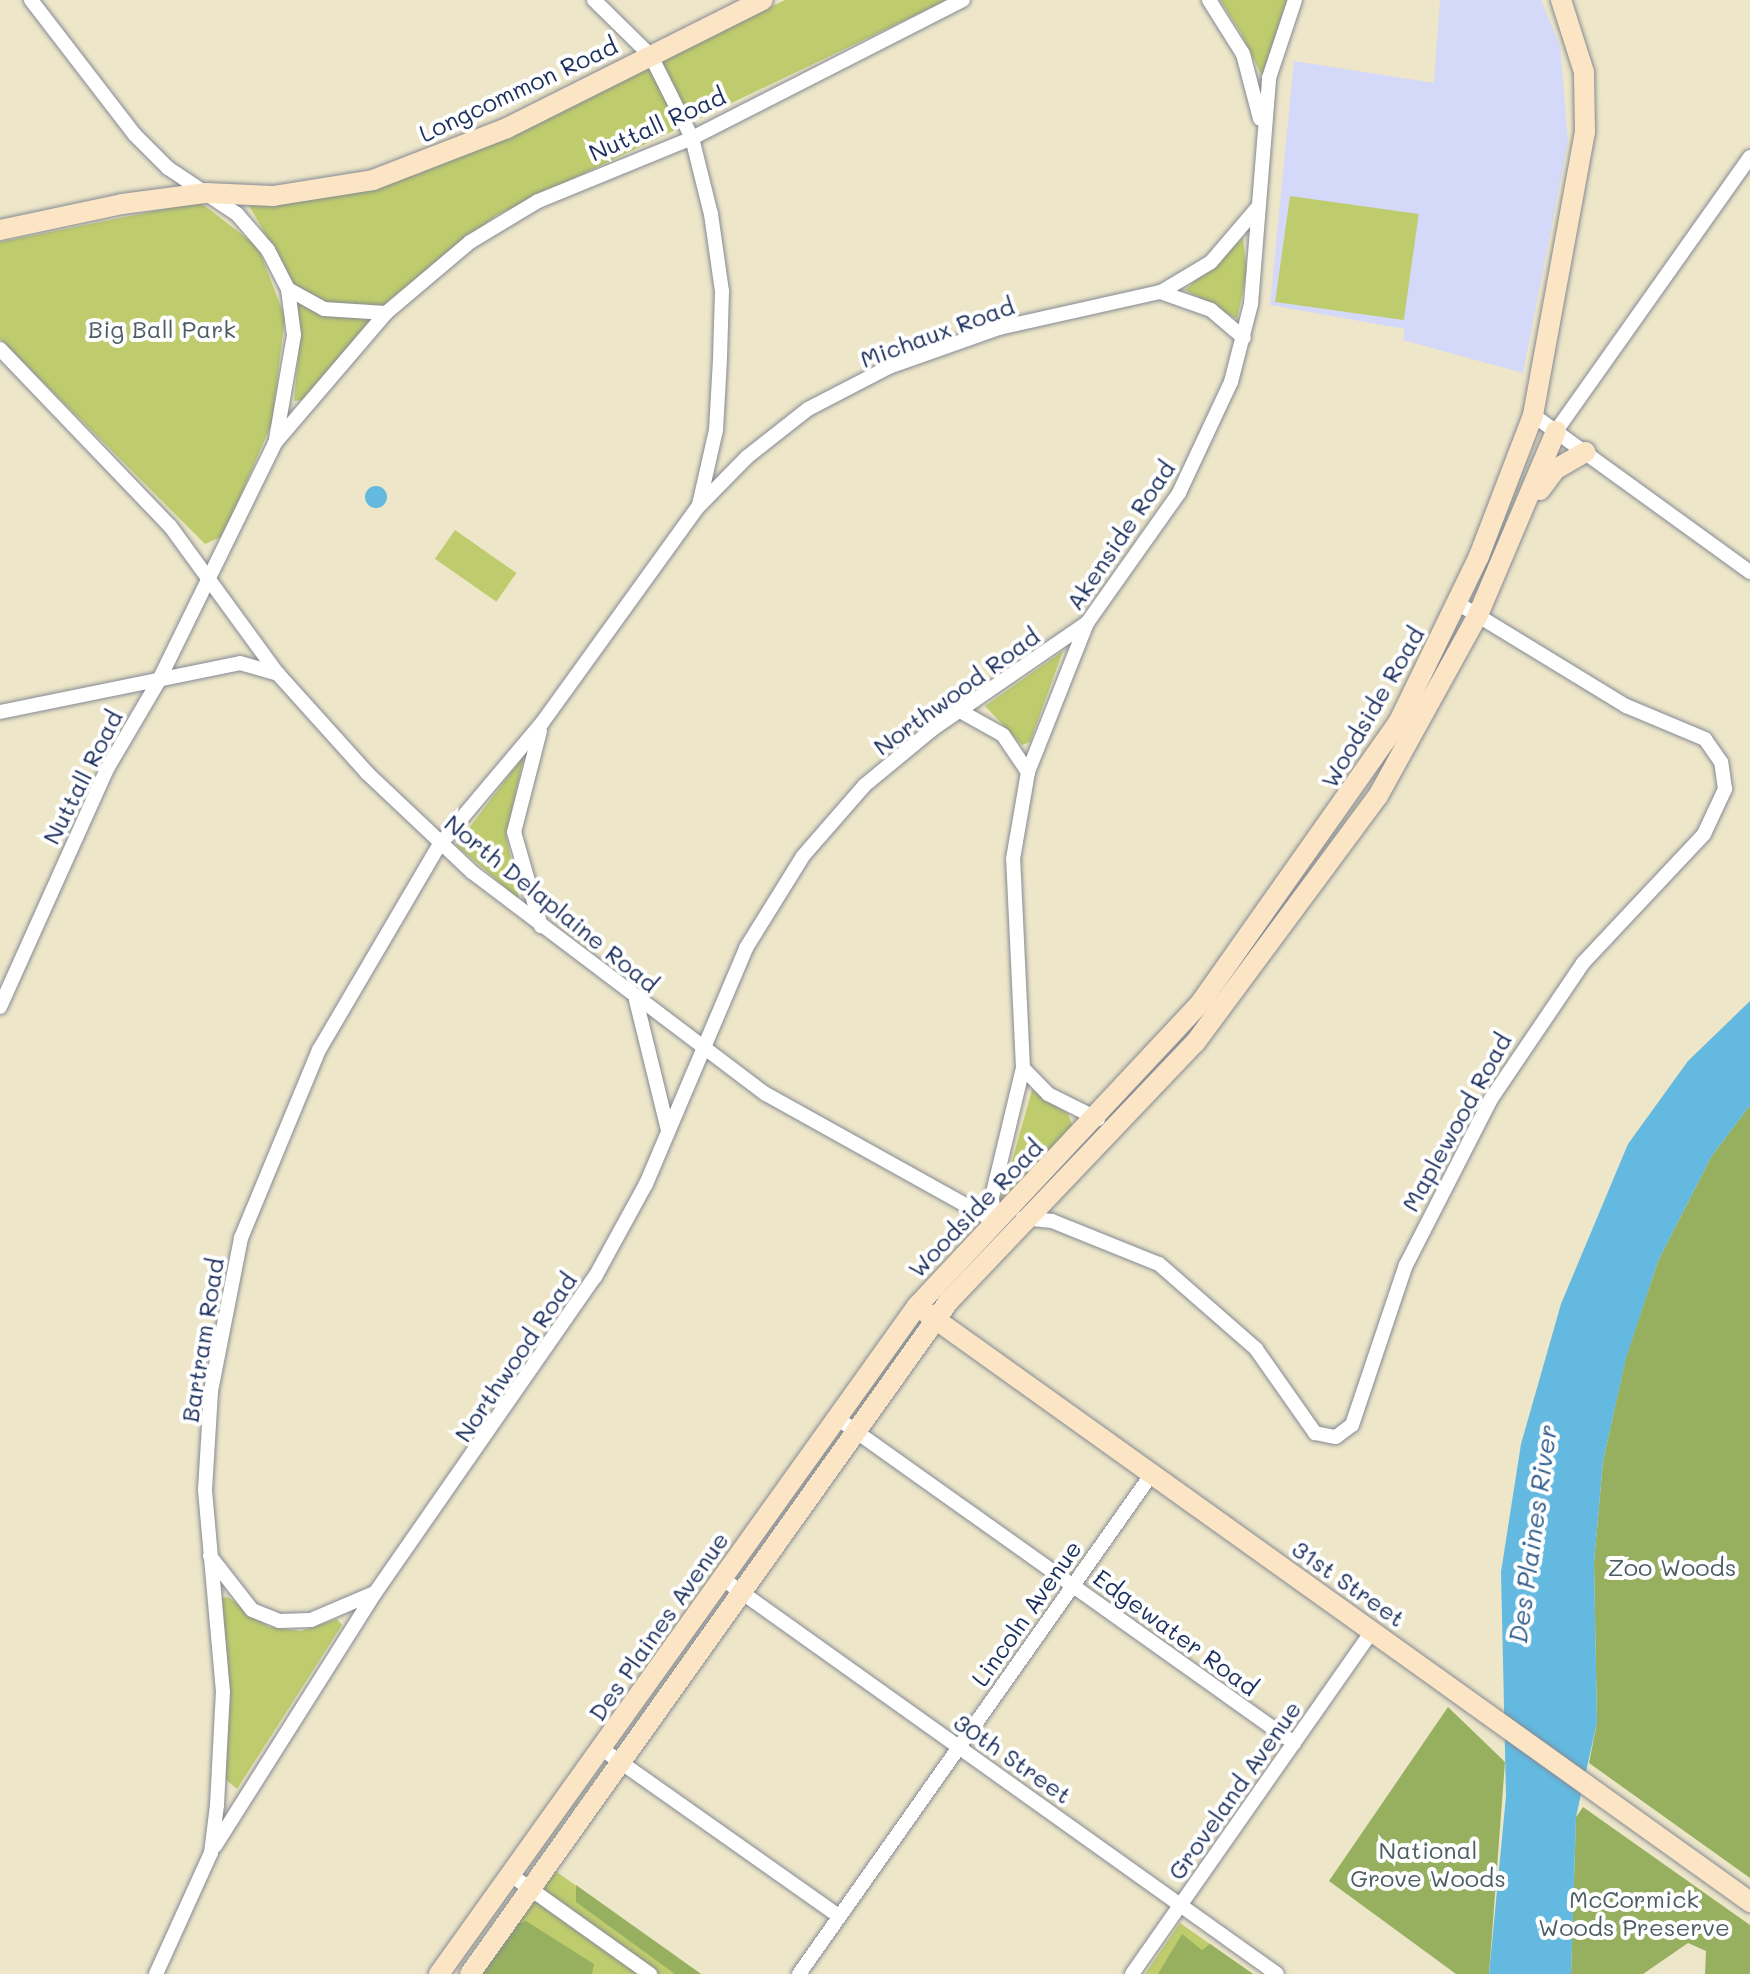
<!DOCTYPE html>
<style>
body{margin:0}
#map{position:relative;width:1750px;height:1974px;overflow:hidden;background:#ede6c9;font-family:Mali,sans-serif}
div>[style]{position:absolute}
.built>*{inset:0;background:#d4d8f9}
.green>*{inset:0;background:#bfcc6d;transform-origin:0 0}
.forest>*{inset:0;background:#97b060}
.water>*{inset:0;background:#63b9e0}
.round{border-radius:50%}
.roads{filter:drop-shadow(0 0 2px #848a94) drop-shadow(0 0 2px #848a94)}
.street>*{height:14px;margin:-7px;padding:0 7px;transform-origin:7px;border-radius:7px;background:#fff}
.secondary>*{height:20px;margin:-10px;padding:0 10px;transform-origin:10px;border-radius:10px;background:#fce5c4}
span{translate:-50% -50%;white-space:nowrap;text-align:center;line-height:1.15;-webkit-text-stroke:8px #fff;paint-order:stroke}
.street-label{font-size:24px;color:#1b2f5e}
.park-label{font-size:24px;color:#4c5e62}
.water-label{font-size:26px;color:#345f8c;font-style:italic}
</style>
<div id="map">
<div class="built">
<div style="clip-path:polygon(1440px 0,1541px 0,1560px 46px,1568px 142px,1523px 373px,1403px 340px,1405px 329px,1270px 305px,1294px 61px,1434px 83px)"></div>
</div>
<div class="green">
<div style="clip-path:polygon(785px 0,947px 0,497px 215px,388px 301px,303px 400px,294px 401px,300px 337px,292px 281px,248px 204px,338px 196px,418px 174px)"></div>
<div style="clip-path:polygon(1220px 0,1287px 0,1262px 76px,1241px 33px)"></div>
<div style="left:1290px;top:196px;width:130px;height:107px;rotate:8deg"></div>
<div style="clip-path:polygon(200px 202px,258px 247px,285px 317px,272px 423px,223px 536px,205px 544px,0 339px,0 242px)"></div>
<div style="clip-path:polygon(1243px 238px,1247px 272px,1237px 319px,1185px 290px)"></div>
<div style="left:455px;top:530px;width:75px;height:35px;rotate:35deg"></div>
<div style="clip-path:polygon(1063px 651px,1030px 742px,1022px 745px,985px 706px)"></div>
<div style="clip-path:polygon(524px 756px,506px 835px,519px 899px,456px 845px)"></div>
<div style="clip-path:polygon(1032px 1090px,1068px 1114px,1073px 1127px,1001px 1200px)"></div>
<div style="clip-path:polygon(228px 1597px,269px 1627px,301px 1631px,337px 1619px,342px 1625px,237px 1789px,224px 1778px,230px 1697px,222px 1598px)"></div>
<div style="clip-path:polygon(554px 1870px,701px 1974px,478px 1974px)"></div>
<div style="clip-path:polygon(1180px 1923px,1253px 1974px,1145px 1974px)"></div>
</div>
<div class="forest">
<div style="clip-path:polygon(1750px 1105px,1750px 1878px,1589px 1763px,1597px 1722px,1594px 1563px,1603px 1461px,1626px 1357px,1658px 1261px,1711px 1157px)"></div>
<div style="clip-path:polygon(1448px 1707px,1505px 1762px,1489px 1974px,1456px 1974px,1329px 1881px)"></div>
<div style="clip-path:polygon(1583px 1807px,1750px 1925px,1750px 1974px,1705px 1974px,1706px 1951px,1688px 1943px,1643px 1974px,1571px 1974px,1576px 1817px)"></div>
<div style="clip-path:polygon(576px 1885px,701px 1974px,675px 1974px,576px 1902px)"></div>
<div style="clip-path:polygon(526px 1921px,594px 1964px,592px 1974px,478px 1974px,514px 1925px)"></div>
<div style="clip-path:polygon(1182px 1934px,1202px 1950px,1210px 1944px,1253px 1974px,1158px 1974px)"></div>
</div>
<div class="water">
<div class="round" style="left:365px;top:486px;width:22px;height:22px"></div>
<div style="clip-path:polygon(1750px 1001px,1750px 1105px,1711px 1157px,1658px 1261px,1626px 1358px,1603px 1461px,1594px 1563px,1597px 1722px,1576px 1817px,1571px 1974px,1489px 1974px,1506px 1796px,1501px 1572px,1521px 1444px,1561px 1304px,1628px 1144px,1688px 1061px)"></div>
</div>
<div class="roads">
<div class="street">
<div style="left:31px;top:0;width:170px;rotate:52.4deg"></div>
<div style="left:135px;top:135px;width:47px;rotate:45deg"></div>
<div style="left:168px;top:168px;width:83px;rotate:33.7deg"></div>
<div style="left:237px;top:214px;width:48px;rotate:49.3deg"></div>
<div style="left:268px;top:250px;width:44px;rotate:62.9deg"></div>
<div style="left:288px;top:289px;width:46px;rotate:82.6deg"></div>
<div style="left:294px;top:335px;width:106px;rotate:99.8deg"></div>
<div style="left:594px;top:0;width:80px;rotate:44.5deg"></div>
<div style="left:651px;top:56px;width:92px;rotate:63.4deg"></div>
<div style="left:692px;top:138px;width:78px;rotate:76deg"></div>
<div style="left:711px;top:214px;width:78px;rotate:81.9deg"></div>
<div style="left:722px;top:291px;width:68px;rotate:91.7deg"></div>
<div style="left:720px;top:359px;width:71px;rotate:93.2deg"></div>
<div style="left:716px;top:430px;width:77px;rotate:102.8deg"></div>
<div style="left:1209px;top:0;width:64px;rotate:57.8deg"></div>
<div style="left:1243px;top:54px;width:67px;rotate:75.3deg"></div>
<div style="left:288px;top:289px;width:41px;rotate:29.1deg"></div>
<div style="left:324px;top:309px;width:62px;rotate:3.7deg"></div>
<div style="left:1161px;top:292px;width:58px;rotate:-31deg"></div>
<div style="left:1211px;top:262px;width:72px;rotate:-49.5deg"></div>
<div style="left:0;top:349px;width:245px;rotate:46.2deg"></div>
<div style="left:170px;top:526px;width:183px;rotate:53.9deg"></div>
<div style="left:278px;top:674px;width:133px;rotate:48deg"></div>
<div style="left:367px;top:773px;width:144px;rotate:43.3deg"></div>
<div style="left:472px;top:872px;width:368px;rotate:37.1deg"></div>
<div style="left:766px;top:1094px;width:261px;rotate:29.1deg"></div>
<div style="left:1533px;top:415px;width:268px;rotate:35.9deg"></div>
<div style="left:1556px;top:431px;width:336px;rotate:-54.7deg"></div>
<div style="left:960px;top:711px;width:49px;rotate:29.2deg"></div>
<div style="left:1003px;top:735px;width:45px;rotate:56deg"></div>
<div style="left:0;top:712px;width:245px;rotate:-11.5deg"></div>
<div style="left:240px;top:663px;width:40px;rotate:16deg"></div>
<div style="left:540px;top:731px;width:104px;rotate:104.4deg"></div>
<div style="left:514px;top:832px;width:98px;rotate:74deg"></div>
<div style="left:636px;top:1000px;width:134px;rotate:76.2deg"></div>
<div style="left:0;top:1007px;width:261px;rotate:-65.8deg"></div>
<div style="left:107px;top:769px;width:101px;rotate:-59.6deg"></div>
<div style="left:158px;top:682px;width:266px;rotate:-63.9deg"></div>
<div style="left:275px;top:443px;width:171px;rotate:-49.5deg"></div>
<div style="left:386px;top:313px;width:110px;rotate:-40.2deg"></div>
<div style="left:470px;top:242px;width:79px;rotate:-31.1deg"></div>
<div style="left:538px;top:201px;width:166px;rotate:-22.2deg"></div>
<div style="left:692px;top:138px;width:304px;rotate:-27deg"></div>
<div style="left:1023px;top:1068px;width:36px;rotate:46deg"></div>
<div style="left:1048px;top:1094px;width:56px;rotate:26.6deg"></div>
<div style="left:1023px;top:1218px;width:29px;rotate:6deg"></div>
<div style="left:1052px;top:1221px;width:115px;rotate:21.9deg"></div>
<div style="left:1159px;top:1264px;width:129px;rotate:41.2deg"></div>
<div style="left:1256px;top:1349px;width:103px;rotate:54.9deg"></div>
<div style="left:1315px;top:1433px;width:21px;rotate:11deg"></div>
<div style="left:1336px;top:1437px;width:20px;rotate:-37deg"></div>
<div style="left:1352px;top:1425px;width:169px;rotate:-71.4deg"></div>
<div style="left:1406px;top:1265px;width:186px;rotate:-62.9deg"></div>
<div style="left:1491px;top:1099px;width:164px;rotate:-55.9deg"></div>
<div style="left:1583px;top:963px;width:177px;rotate:-46.8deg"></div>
<div style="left:1704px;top:834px;width:50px;rotate:-65deg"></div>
<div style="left:1725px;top:789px;width:27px;rotate:-98deg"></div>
<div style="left:1721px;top:762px;width:28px;rotate:-125deg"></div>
<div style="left:1705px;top:739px;width:86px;rotate:-157.3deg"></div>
<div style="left:1626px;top:706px;width:196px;rotate:-148.6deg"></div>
<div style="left:994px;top:1221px;width:24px;rotate:-95deg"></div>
<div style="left:992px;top:1197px;width:133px;rotate:-76.5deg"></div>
<div style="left:1023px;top:1068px;width:209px;rotate:-92.7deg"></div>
<div style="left:1013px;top:859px;width:88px;rotate:-80.2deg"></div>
<div style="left:1028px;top:772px;width:160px;rotate:-68.4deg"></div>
<div style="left:1087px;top:623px;width:159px;rotate:-54.7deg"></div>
<div style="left:1179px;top:493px;width:123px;rotate:-64.9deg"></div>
<div style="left:1231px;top:382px;width:81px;rotate:-75.6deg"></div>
<div style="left:1251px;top:304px;width:227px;rotate:-85.4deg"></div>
<div style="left:1269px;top:78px;width:82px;rotate:-71.6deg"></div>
<div style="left:837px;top:1418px;width:561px;rotate:35.42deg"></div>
<div style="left:210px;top:1556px;width:68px;rotate:52.1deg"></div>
<div style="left:252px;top:1610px;width:29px;rotate:22deg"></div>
<div style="left:279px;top:1621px;width:32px;rotate:-2deg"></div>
<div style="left:311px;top:1620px;width:69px;rotate:-23.2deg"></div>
<div style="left:723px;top:1579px;width:680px;rotate:35.49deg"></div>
<div style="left:602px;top:1749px;width:290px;rotate:35.2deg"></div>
<div style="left:215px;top:1846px;width:299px;rotate:-57.7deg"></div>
<div style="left:375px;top:1593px;width:385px;rotate:-55.2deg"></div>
<div style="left:595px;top:1277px;width:106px;rotate:-61.3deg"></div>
<div style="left:646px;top:1184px;width:256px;rotate:-67deg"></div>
<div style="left:746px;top:948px;width:108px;rotate:-58.2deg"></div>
<div style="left:803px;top:856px;width:94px;rotate:-48.9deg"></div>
<div style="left:865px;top:785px;width:89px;rotate:-39.6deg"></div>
<div style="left:934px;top:728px;width:186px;rotate:-34.5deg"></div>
<div style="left:511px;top:1875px;width:171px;rotate:35.5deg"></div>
<div style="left:156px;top:1974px;width:133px;rotate:-65.6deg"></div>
<div style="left:211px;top:1853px;width:48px;rotate:-82.9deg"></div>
<div style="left:217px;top:1805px;width:113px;rotate:-87deg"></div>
<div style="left:223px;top:1692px;width:203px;rotate:-95.1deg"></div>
<div style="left:205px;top:1490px;width:99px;rotate:-86.5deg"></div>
<div style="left:211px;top:1391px;width:156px;rotate:-78.9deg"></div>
<div style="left:241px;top:1238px;width:204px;rotate:-67.5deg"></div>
<div style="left:319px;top:1050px;width:239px;rotate:-59.6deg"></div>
<div style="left:440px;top:844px;width:158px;rotate:-49.9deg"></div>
<div style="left:542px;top:723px;width:266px;rotate:-54.2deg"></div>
<div style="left:698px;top:507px;width:70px;rotate:-45.6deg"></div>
<div style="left:747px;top:457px;width:78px;rotate:-38.2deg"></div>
<div style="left:808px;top:409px;width:91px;rotate:-27.4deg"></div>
<div style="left:889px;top:367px;width:117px;rotate:-19.5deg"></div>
<div style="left:999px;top:328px;width:165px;rotate:-12.6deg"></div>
<div style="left:1160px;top:292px;width:54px;rotate:19.4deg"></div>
<div style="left:1211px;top:310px;width:43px;rotate:40.3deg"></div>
<div style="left:799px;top:1974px;width:611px;rotate:-54.8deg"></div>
<div style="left:1132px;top:1974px;width:419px;rotate:-55deg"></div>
</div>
<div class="secondary">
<div style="left:0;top:230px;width:125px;rotate:-12deg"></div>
<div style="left:122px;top:204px;width:85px;rotate:-7.5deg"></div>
<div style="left:206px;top:193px;width:67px;rotate:2.6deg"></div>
<div style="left:273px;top:196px;width:101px;rotate:-9.1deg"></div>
<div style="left:373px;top:180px;width:144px;rotate:-21.2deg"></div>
<div style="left:507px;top:128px;width:286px;rotate:-26.6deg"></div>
<div style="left:1540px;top:490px;width:26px;rotate:-53deg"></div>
<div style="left:1556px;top:469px;width:34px;rotate:-30deg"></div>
<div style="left:924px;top:1311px;width:1016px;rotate:35.58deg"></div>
<div style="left:439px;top:1974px;width:821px;rotate:-54.41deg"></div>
<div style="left:917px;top:1306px;width:416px;rotate:-46.9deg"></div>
<div style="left:1201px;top:1002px;width:344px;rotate:-54.8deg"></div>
<div style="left:1399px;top:721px;width:183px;rotate:-64.1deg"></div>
<div style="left:1479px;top:556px;width:151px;rotate:-69deg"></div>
<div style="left:1533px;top:415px;width:288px;rotate:-79.6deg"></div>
<div style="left:1585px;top:132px;width:60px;rotate:-91deg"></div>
<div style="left:1584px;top:72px;width:76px;rotate:-107.7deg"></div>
<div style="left:470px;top:1974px;width:826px;rotate:-54.56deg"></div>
<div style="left:949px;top:1301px;width:356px;rotate:-46.4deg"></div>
<div style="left:1195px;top:1043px;width:307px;rotate:-53.5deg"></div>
<div style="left:1378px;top:796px;width:207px;rotate:-61.1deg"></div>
<div style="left:1478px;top:615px;width:200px;rotate:-67deg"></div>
</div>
</div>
<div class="street-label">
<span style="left:518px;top:89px;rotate:-25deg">Longcommon Road</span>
<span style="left:657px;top:124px;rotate:-24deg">Nuttall Road</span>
<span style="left:937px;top:332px;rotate:-20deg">Michaux Road</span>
<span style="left:1120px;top:535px;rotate:-56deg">Akenside Road</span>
<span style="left:956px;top:691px;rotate:-36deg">Northwood Road</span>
<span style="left:1372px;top:707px;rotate:-60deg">Woodside Road</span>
<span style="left:82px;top:777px;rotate:-63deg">Nuttall Road</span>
<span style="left:552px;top:903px;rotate:39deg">North Delaplaine Road</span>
<span style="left:1456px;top:1122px;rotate:-61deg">Maplewood Road</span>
<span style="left:975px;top:1208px;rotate:-46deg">Woodside Road</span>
<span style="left:202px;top:1340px;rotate:-81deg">Bartram Road</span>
<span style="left:515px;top:1357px;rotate:-56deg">Northwood Road</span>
<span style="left:1349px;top:1583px;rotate:35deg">31st Street</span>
<span style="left:1026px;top:1613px;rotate:-55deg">Lincoln Avenue</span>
<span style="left:658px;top:1626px;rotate:-55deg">Des Plaines Avenue</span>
<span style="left:1176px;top:1632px;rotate:36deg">Edgewater Road</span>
<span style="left:1013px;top:1758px;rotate:35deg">30th Street</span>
<span style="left:1234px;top:1790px;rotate:-55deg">Groveland Avenue</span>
</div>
<div class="park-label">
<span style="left:162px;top:329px">Big Ball Park</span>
<span style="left:1672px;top:1567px">Zoo Woods</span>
<span style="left:1428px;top:1864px">National<br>Grove Woods</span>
<span style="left:1634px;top:1913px">McCormick<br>Woods Preserve</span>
</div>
<div class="water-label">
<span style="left:1533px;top:1534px;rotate:-82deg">Des Plaines River</span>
</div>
</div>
